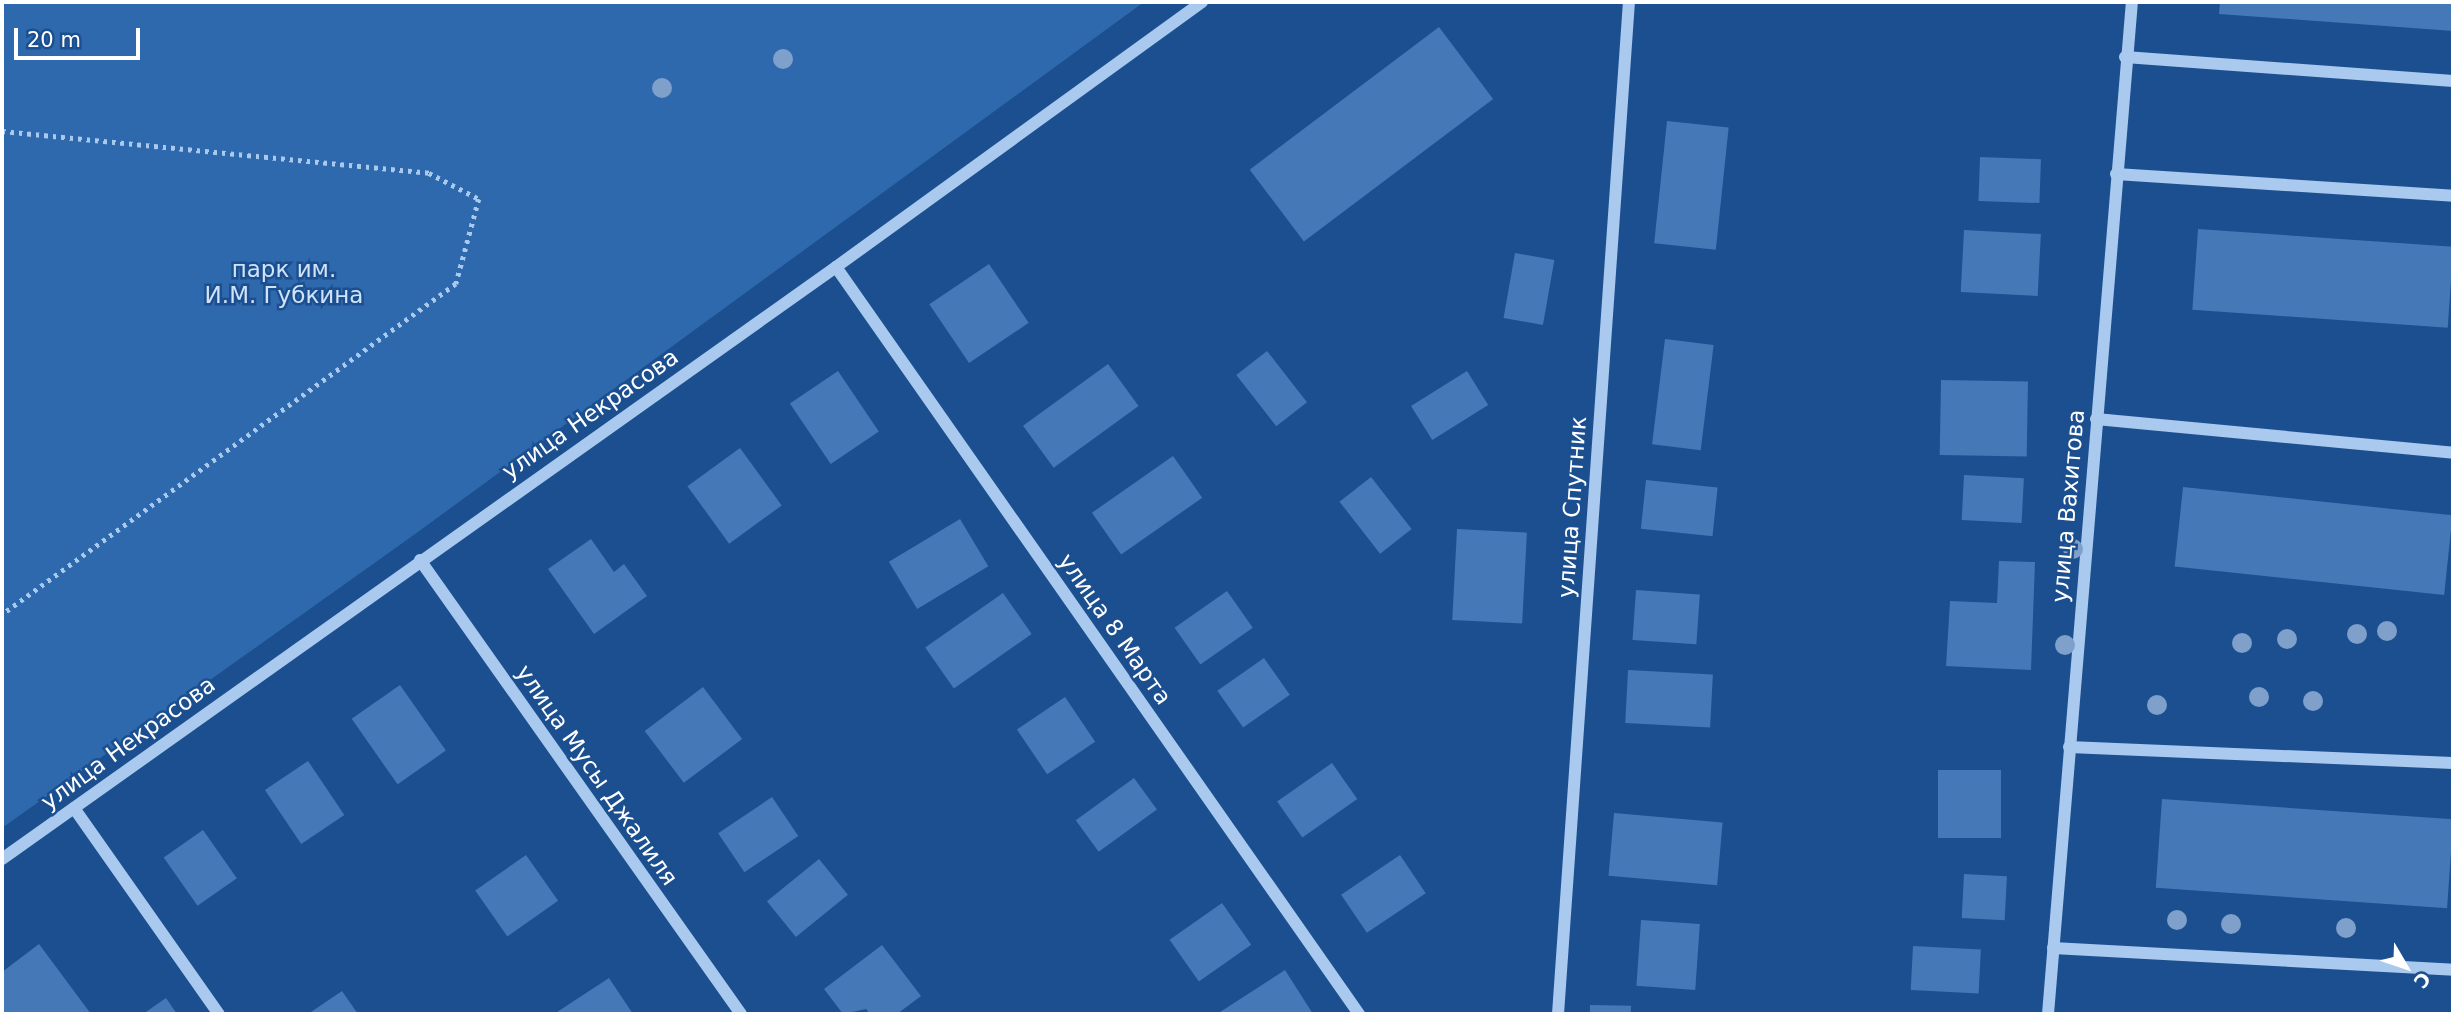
<!DOCTYPE html>
<meta charset="utf-8">
<style>
body{margin:0}
#map{position:relative;width:2455px;height:1016px;overflow:hidden;background:#1b4f8f;font-family:"DejaVu Sans",sans-serif}
div>[style]{position:absolute}
.green>*{inset:0;background:#2e69ad}
.building>*{inset:0;background:#4478b7;transform-origin:0 0}
.path>*{height:4.5px;margin-top:-2.25px;transform-origin:0;background:repeating-linear-gradient(90deg,#a9c9ee 0 3.5px,transparent 0 8.5px)}
.minor>*{height:12px;margin:-6px;padding:0 6px;transform-origin:6px;border-radius:6px;background:#a9c9ee}
.trees>*{width:20px;height:20px;margin:-10px;border-radius:50%;background:#7ea0ca}
span{translate:-50% -50%;white-space:nowrap;text-align:center;line-height:1.15;-webkit-text-stroke:5px #1b4f8f;paint-order:stroke}
.park-label{font-size:23px;color:#cfe3fa}
.street-label{font-size:23px;color:#fff}
.frame{position:absolute;inset:0;border:4px solid #fff;pointer-events:none}
.north{position:absolute;left:2371px;top:932px;width:70px;height:70px;-webkit-text-stroke:5px #1b4f8f;paint-order:stroke;rotate:129deg;font-size:19px;font-weight:700;line-height:28px;text-align:center;color:#fff}
.north::after{content:'';display:block;margin:auto;width:24px;height:32px;background:#fff;clip-path:polygon(50% 0,100% 100%,50% 72%,0 100%)}
.scale{position:absolute;left:14px;top:28px;width:126px;height:32px;box-sizing:border-box;border:4px solid #fff;border-top:0;padding-left:9px;font-size:21px;line-height:24px;white-space:nowrap;color:#fff;-webkit-text-stroke:5px #1b4f8f;paint-order:stroke}
</style>
<div id="map">
<div class="green">
<div style="clip-path:polygon(2px 2px,1144px 2px,411px 537px,2px 828px)"></div>
</div>
<div class="building">
<div style="clip-path:polygon(2220px 2px,2453px 2px,2453px 31px,2219px 14px)"></div>
<div style="left:1439px;top:27px;width:90px;height:237px;rotate:53deg"></div>
<div style="left:1667px;top:121px;width:62px;height:123px;rotate:6deg"></div>
<div style="left:1980px;top:157px;width:61px;height:44px;rotate:2deg"></div>
<div style="left:2198px;top:229px;width:256px;height:81px;rotate:4deg"></div>
<div style="left:1964px;top:230px;width:77px;height:62px;rotate:3deg"></div>
<div style="left:1515px;top:253px;width:40px;height:66px;rotate:10deg"></div>
<div style="left:989px;top:264px;width:71px;height:72px;rotate:56deg"></div>
<div style="left:1665px;top:339px;width:49px;height:106px;rotate:7deg"></div>
<div style="left:1267px;top:351px;width:65px;height:39px;rotate:52deg"></div>
<div style="left:1108px;top:364px;width:52px;height:105px;rotate:54deg"></div>
<div style="left:838px;top:371px;width:73px;height:58px;rotate:56deg"></div>
<div style="left:1467px;top:371px;width:40px;height:66px;rotate:58deg"></div>
<div style="left:1941px;top:380px;width:87px;height:75px;rotate:1deg"></div>
<div style="left:740px;top:448px;width:71px;height:65px;rotate:54deg"></div>
<div style="left:1173px;top:456px;width:51px;height:99px;rotate:55deg"></div>
<div style="left:1964px;top:475px;width:60px;height:45px;rotate:3deg"></div>
<div style="left:1371px;top:477px;width:66px;height:40px;rotate:52deg"></div>
<div style="left:1646px;top:480px;width:72px;height:49px;rotate:6deg"></div>
<div style="left:2183px;top:487px;width:271px;height:80px;rotate:6deg"></div>
<div style="left:960px;top:519px;width:55px;height:83px;rotate:59deg"></div>
<div style="left:1457px;top:529px;width:70px;height:91px;rotate:3deg"></div>
<div style="clip-path:polygon(591px 539px,614px 572px,624px 564px,647px 596px,594px 634px,548px 569px)"></div>
<div style="clip-path:polygon(1999px 561px,2035px 562px,2031px 670px,1946px 666px,1950px 601px,1997px 603px)"></div>
<div style="left:1636px;top:590px;width:64px;height:50px;rotate:4deg"></div>
<div style="left:1227px;top:591px;width:45px;height:64px;rotate:55deg"></div>
<div style="left:1003px;top:593px;width:50px;height:95px;rotate:55deg"></div>
<div style="left:1264px;top:658px;width:45px;height:57px;rotate:55deg"></div>
<div style="left:1628px;top:670px;width:85px;height:53px;rotate:3deg"></div>
<div style="left:400px;top:685px;width:80px;height:59px;rotate:55deg"></div>
<div style="left:703px;top:687px;width:65px;height:73px;rotate:53deg"></div>
<div style="left:1065px;top:697px;width:54px;height:58px;rotate:56deg"></div>
<div style="left:308px;top:761px;width:65px;height:52px;rotate:56deg"></div>
<div style="left:1332px;top:763px;width:44px;height:67px;rotate:55deg"></div>
<div style="left:1938px;top:770px;width:63px;height:68px"></div>
<div style="left:1134px;top:778px;width:39px;height:72px;rotate:54deg"></div>
<div style="left:772px;top:797px;width:47px;height:65px;rotate:56deg"></div>
<div style="left:2162px;top:799px;width:292px;height:89px;rotate:4deg"></div>
<div style="left:1614px;top:813px;width:109px;height:63px;rotate:5deg"></div>
<div style="left:203px;top:830px;width:59px;height:48px;rotate:55deg"></div>
<div style="left:526px;top:855px;width:56px;height:62px;rotate:55deg"></div>
<div style="left:1400px;top:855px;width:46px;height:71px;rotate:56deg"></div>
<div style="left:819px;top:859px;width:46px;height:67px;rotate:51deg"></div>
<div style="left:1964px;top:874px;width:43px;height:44px;rotate:3deg"></div>
<div style="left:1222px;top:903px;width:51px;height:64px;rotate:55deg"></div>
<div style="left:1641px;top:920px;width:59px;height:66px;rotate:4deg"></div>
<div style="clip-path:polygon(39px 944px,91px 1014px,2px 1014px,2px 972px)"></div>
<div style="clip-path:polygon(882px 945px,921px 996px,897px 1014px,870px 1014px,866px 1009px,843px 1014px,824px 989px)"></div>
<div style="left:1913px;top:946px;width:68px;height:44px;rotate:3deg"></div>
<div style="clip-path:polygon(1285px 970px,1313px 1014px,1217px 1014px)"></div>
<div style="clip-path:polygon(609px 978px,633px 1014px,554px 1014px)"></div>
<div style="clip-path:polygon(342px 991px,358px 1014px,308px 1014px)"></div>
<div style="clip-path:polygon(166px 998px,177px 1014px,143px 1014px)"></div>
<div style="left:1590px;top:1005px;width:41px;height:9px;rotate:1deg"></div>
</div>
<div class="path">
<div style="left:2px;top:131px;width:429px;rotate:5.6deg"></div>
<div style="left:429px;top:173px;width:56px;rotate:27.5deg"></div>
<div style="left:479px;top:199px;width:88px;rotate:105.1deg"></div>
<div style="left:456px;top:284px;width:562px;rotate:143.91deg"></div>
</div>
<div class="minor">
<div style="left:2125px;top:57px;width:329px;rotate:4.2deg"></div>
<div style="left:2116px;top:174px;width:338px;rotate:3.7deg"></div>
<div style="left:836px;top:267px;width:912px;rotate:55deg"></div>
<div style="left:2096px;top:419px;width:359px;rotate:5.4deg"></div>
<div style="left:420px;top:560px;width:556px;rotate:54.74deg"></div>
<div style="left:2069px;top:747px;width:384px;rotate:2.4deg"></div>
<div style="left:74px;top:808px;width:252px;rotate:54.9deg"></div>
<div style="left:2px;top:859px;width:1023px;rotate:-35.37deg"></div>
<div style="left:836px;top:267px;width:452px;rotate:-35.9deg"></div>
<div style="left:2053px;top:948px;width:401px;rotate:3.1deg"></div>
<div style="left:1558px;top:1014px;width:1014px;rotate:-85.99deg"></div>
<div style="left:2048px;top:1014px;width:1015px;rotate:-85.26deg"></div>
</div>
<div class="trees">
<div style="left:783px;top:59px"></div>
<div style="left:662px;top:88px"></div>
<div style="left:2073px;top:549px"></div>
<div style="left:2387px;top:631px"></div>
<div style="left:2357px;top:634px"></div>
<div style="left:2287px;top:639px"></div>
<div style="left:2242px;top:643px"></div>
<div style="left:2065px;top:645px"></div>
<div style="left:2259px;top:697px"></div>
<div style="left:2313px;top:701px"></div>
<div style="left:2157px;top:705px"></div>
<div style="left:2177px;top:920px"></div>
<div style="left:2231px;top:924px"></div>
<div style="left:2346px;top:928px"></div>
</div>
<div class="park-label">
<span style="left:284px;top:282px">парк им.<br>И.М. Губкина</span>
</div>
<div class="street-label">
<span style="left:590px;top:414px;rotate:-35deg">улица Некрасова</span>
<span style="left:2068px;top:506px;rotate:-85deg">улица Вахитова</span>
<span style="left:1572px;top:507px;rotate:-86deg">улица Спутник</span>
<span style="left:1115px;top:629px;rotate:55deg">улица 8 Марта</span>
<span style="left:128px;top:743px;rotate:-36deg">улица Некрасова</span>
<span style="left:597px;top:775px;rotate:55deg">улица Мусы Джалиля</span>
</div>
<div class="frame"></div>
<div class="north">С</div>
<div class="scale">20 m</div>
</div>
